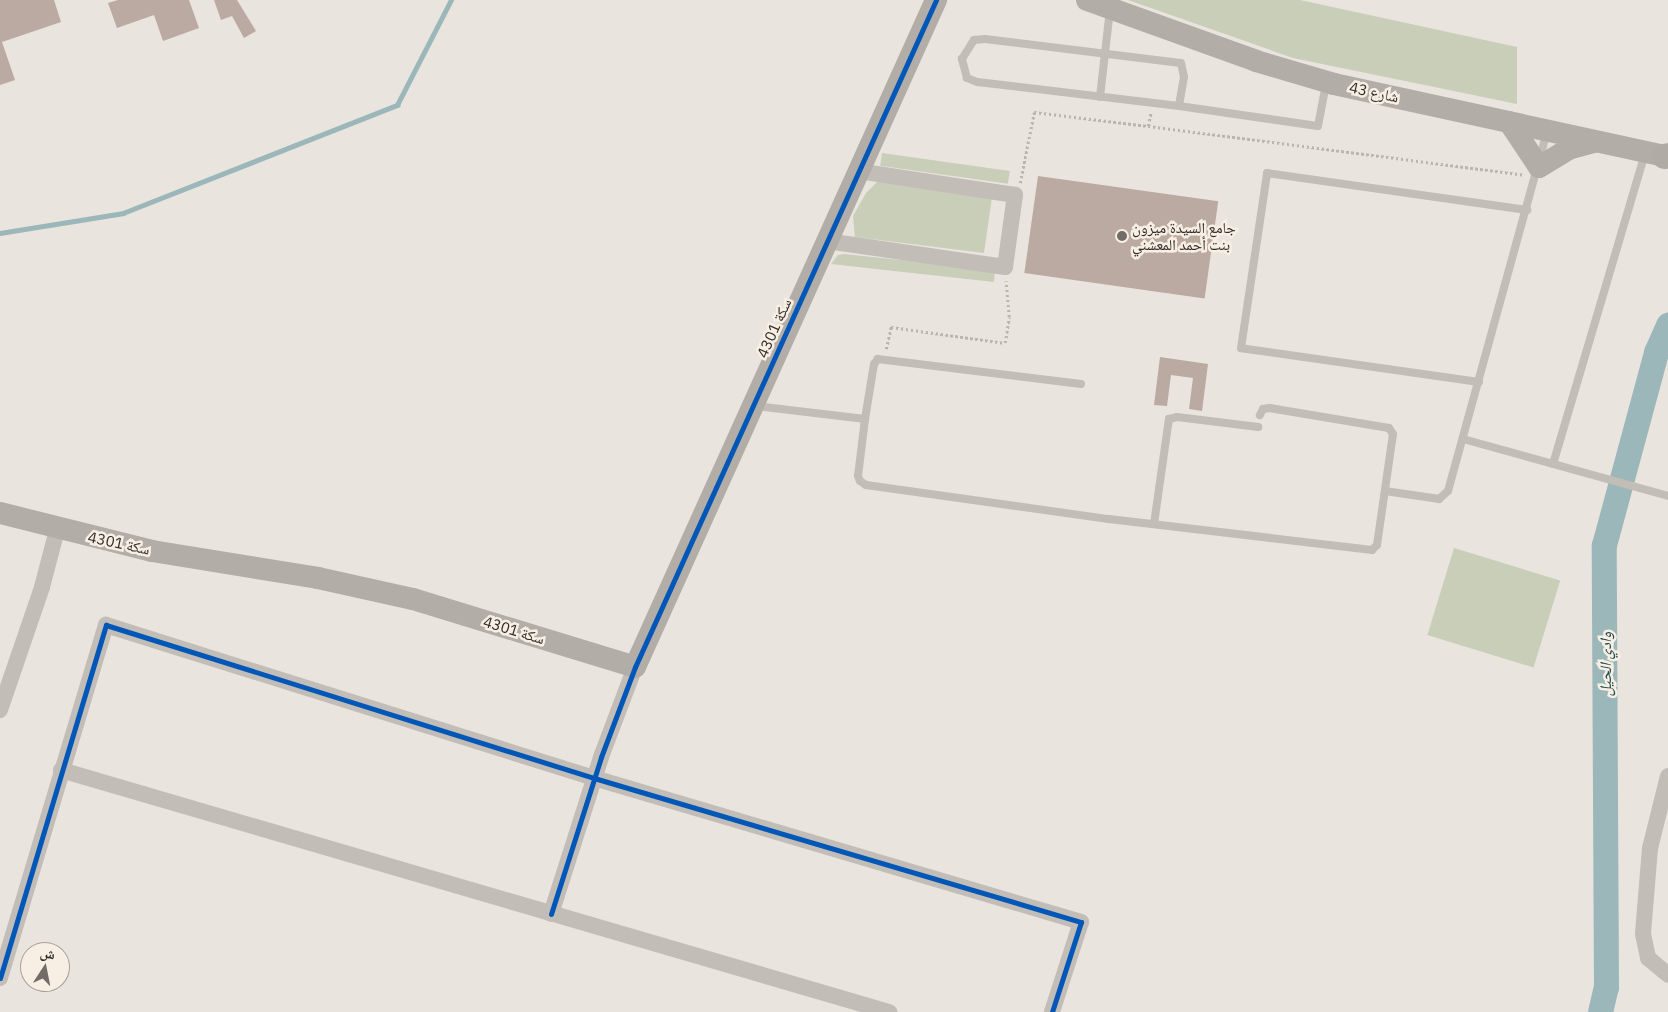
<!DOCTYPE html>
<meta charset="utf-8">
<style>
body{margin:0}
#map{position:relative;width:1668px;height:1012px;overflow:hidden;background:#e9e4de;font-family:"IBM Plex Sans","Noto Naskh Arabic",sans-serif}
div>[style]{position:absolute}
.green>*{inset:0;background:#c9ceb9;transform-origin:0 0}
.stream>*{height:4.5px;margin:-2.25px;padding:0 2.25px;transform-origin:2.25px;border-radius:2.25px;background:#9bb7b9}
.river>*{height:25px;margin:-12.5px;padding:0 12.5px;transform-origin:12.5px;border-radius:12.5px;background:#9bb7b9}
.building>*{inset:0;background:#bbaaa1;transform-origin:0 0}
.path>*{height:2.5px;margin-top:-1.25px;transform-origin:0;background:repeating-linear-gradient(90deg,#bbb5af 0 2.5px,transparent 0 5px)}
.lane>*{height:8px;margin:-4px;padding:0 4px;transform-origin:4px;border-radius:4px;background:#c2bdb7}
.street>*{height:16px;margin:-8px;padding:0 8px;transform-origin:8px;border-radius:8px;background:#c2bdb7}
.secondary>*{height:22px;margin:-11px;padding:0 11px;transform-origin:11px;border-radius:11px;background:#b3ada8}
.primary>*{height:25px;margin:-12.5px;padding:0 12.5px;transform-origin:12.5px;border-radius:12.5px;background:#b1aba6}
.cycleway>*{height:5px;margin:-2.5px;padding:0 2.5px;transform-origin:2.5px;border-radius:2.5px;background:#0057b8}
.dots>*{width:14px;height:14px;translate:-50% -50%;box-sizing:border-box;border:2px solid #f7efe4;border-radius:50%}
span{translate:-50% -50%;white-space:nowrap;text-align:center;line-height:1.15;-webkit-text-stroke:5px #f7efe4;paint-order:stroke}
.street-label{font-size:15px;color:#322a26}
.poi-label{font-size:15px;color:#322a26}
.left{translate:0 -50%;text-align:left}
.water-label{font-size:16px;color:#20494f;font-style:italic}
.north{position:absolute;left:20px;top:942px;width:50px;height:50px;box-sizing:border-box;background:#f7efe4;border:1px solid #a8a098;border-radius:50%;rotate:11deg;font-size:14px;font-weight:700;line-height:20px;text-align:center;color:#322a26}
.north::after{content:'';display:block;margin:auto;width:18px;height:22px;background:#726b66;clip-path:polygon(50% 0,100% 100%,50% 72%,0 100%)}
</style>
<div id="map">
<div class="green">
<div style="clip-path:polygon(1128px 0,1300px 0,1517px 47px,1517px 104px,1293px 58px)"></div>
<div style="left:882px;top:153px;width:129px;height:13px;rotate:8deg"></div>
<div style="clip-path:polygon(878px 181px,992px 197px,984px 253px,855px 237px,853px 216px,866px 193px)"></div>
<div style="clip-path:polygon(844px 254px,995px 270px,994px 282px,831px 264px,838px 255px)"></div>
<div style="left:1454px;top:548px;width:111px;height:91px;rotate:17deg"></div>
</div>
<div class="stream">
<div style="left:0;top:233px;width:125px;rotate:-9.2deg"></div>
<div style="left:123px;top:213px;width:295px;rotate:-21.5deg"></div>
<div style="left:397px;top:105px;width:118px;rotate:-62.8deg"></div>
</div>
<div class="river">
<div style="left:1600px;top:1012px;width:26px;rotate:-77deg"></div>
<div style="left:1606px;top:987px;width:442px;rotate:-90.3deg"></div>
<div style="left:1604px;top:545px;width:200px;rotate:-74.9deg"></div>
<div style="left:1656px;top:352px;width:30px;rotate:-66deg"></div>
</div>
<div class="building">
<div style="clip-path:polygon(0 0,54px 0,61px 22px,2px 42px,15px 80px,0 85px)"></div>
<div style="clip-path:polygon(118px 0,189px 0,199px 28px,163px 41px,154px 15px,117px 28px,108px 3px)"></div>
<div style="clip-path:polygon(214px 0,237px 0,256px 31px,244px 38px,232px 16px,221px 20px)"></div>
<div style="left:1038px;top:176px;width:182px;height:98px;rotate:8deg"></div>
<div style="clip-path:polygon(1160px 357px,1208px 364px,1202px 411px,1189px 409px,1193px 378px,1171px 375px,1167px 406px,1154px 405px)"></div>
</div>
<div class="path">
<div style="left:1148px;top:126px;width:379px;rotate:7.4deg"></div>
<div style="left:1020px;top:183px;width:72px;rotate:-78.8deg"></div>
<div style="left:1034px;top:112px;width:115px;rotate:7deg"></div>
<div style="left:1148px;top:126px;width:14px;rotate:-78deg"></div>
<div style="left:886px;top:349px;width:23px;rotate:-77deg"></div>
<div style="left:891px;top:327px;width:115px;rotate:8deg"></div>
<div style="left:1005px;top:343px;width:26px;rotate:-81deg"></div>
<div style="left:1009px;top:317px;width:36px;rotate:-95deg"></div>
</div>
<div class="lane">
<div style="left:985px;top:39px;width:197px;rotate:7deg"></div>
<div style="left:1181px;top:63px;width:14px;rotate:78deg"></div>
<div style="left:1184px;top:77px;width:29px;rotate:100deg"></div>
<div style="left:1179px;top:106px;width:203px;rotate:-173.2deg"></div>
<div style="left:977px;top:82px;width:11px;rotate:-158deg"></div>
<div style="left:967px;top:78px;width:20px;rotate:-105deg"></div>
<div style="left:962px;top:59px;width:22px;rotate:-58deg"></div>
<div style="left:974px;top:40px;width:11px;rotate:-5deg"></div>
<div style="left:1100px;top:97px;width:89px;rotate:-83.5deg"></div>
<div style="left:1179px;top:106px;width:140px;rotate:8.2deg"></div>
<div style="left:1318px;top:126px;width:43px;rotate:-79.2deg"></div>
<div style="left:1479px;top:382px;width:240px;rotate:-171.9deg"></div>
<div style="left:1241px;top:348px;width:177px;rotate:-81.5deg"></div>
<div style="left:1267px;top:173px;width:263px;rotate:8.1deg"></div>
<div style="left:1081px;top:384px;width:205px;rotate:-173deg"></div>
<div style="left:878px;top:359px;width:6px;rotate:129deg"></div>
<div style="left:874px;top:364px;width:56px;rotate:99.3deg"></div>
<div style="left:865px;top:419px;width:57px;rotate:97deg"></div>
<div style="left:858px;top:476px;width:5px;rotate:68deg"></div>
<div style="left:860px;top:481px;width:7px;rotate:34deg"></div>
<div style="left:866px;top:485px;width:245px;rotate:8deg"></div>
<div style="left:1109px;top:519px;width:265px;rotate:6.7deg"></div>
<div style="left:1372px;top:550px;width:7px;rotate:-45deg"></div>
<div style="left:1377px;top:545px;width:112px;rotate:-81.8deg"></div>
<div style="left:1393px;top:434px;width:7px;rotate:-124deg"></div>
<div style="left:1389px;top:428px;width:121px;rotate:-170.5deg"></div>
<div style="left:1270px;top:408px;width:7px;rotate:172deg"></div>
<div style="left:1263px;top:409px;width:7px;rotate:117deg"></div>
<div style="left:755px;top:406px;width:111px;rotate:6.7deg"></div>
<div style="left:1463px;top:439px;width:213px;rotate:15.5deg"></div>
<div style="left:1553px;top:464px;width:323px;rotate:-73.5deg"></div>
<div style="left:1385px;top:491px;width:55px;rotate:8.4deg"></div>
<div style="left:1439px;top:499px;width:12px;rotate:-42deg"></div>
<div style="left:1448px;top:491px;width:372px;rotate:-74.6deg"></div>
<div style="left:1154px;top:524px;width:106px;rotate:-81.9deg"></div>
<div style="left:1169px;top:419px;width:8px;rotate:-14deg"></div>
<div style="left:1177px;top:417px;width:82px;rotate:7deg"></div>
</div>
<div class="street">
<div style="left:827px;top:241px;width:180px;rotate:8.3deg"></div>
<div style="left:1005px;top:267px;width:73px;rotate:-82.1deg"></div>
<div style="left:1015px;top:195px;width:158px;rotate:-171.3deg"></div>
<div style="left:0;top:710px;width:130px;rotate:-71.1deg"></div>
<div style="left:42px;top:587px;width:59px;rotate:-75.3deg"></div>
<div style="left:61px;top:770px;width:863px;rotate:16.29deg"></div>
<div style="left:1668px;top:776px;width:74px;rotate:104deg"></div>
<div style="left:1650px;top:848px;width:86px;rotate:94.7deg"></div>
<div style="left:1643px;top:934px;width:25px;rotate:78deg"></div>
<div style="left:1648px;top:958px;width:26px;rotate:40deg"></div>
<div style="left:551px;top:914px;width:165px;rotate:-72.3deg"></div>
<div style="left:601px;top:757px;width:96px;rotate:-69.3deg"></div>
<div style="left:0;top:978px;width:369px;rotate:-73.3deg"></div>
<div style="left:106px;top:625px;width:511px;rotate:17.41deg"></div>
<div style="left:594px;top:778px;width:508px;rotate:16.47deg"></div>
<div style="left:1081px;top:922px;width:95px;rotate:107.9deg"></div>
</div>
<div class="secondary">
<div style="left:1087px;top:0;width:180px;rotate:19.8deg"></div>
<div style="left:1256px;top:61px;width:81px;rotate:16.4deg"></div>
<div style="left:1334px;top:84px;width:342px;rotate:12.3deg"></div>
<div style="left:1509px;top:122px;width:54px;rotate:56.3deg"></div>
<div style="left:1539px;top:167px;width:37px;rotate:-31deg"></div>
<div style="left:1571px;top:148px;width:24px;rotate:-15deg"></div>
<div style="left:0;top:513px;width:157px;rotate:14deg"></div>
<div style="left:152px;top:551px;width:168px;rotate:9.2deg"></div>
<div style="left:318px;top:578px;width:97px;rotate:12.5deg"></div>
<div style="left:413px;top:599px;width:232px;rotate:17deg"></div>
<div style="left:635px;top:667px;width:732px;rotate:-65.71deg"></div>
</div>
<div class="primary">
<div style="left:1664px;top:156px;width:4px;rotate:-14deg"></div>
</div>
<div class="cycleway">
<div style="left:551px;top:914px;width:165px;rotate:-72.3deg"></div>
<div style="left:601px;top:757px;width:96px;rotate:-69.3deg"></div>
<div style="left:635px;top:667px;width:732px;rotate:-65.71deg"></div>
<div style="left:0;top:978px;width:369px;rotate:-73.3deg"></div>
<div style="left:106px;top:625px;width:511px;rotate:17.41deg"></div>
<div style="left:594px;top:778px;width:508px;rotate:16.47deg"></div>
<div style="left:1081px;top:922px;width:95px;rotate:107.9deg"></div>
</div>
<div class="dots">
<div style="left:1122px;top:236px;background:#726b66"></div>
</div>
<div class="street-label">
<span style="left:1374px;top:92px;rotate:12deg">شارع 43</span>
<span style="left:774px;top:328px;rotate:-66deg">سكة 4301</span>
<span style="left:119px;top:543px;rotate:12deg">سكة 4301</span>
<span style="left:514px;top:630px;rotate:17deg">سكة 4301</span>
</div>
<div class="poi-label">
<span class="left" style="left:1132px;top:236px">جامع السيدة ميزون<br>بنت أحمد المعشني</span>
</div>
<div class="water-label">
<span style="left:1605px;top:664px;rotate:-90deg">وادي الحيل</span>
</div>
<div class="north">ش</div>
</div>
